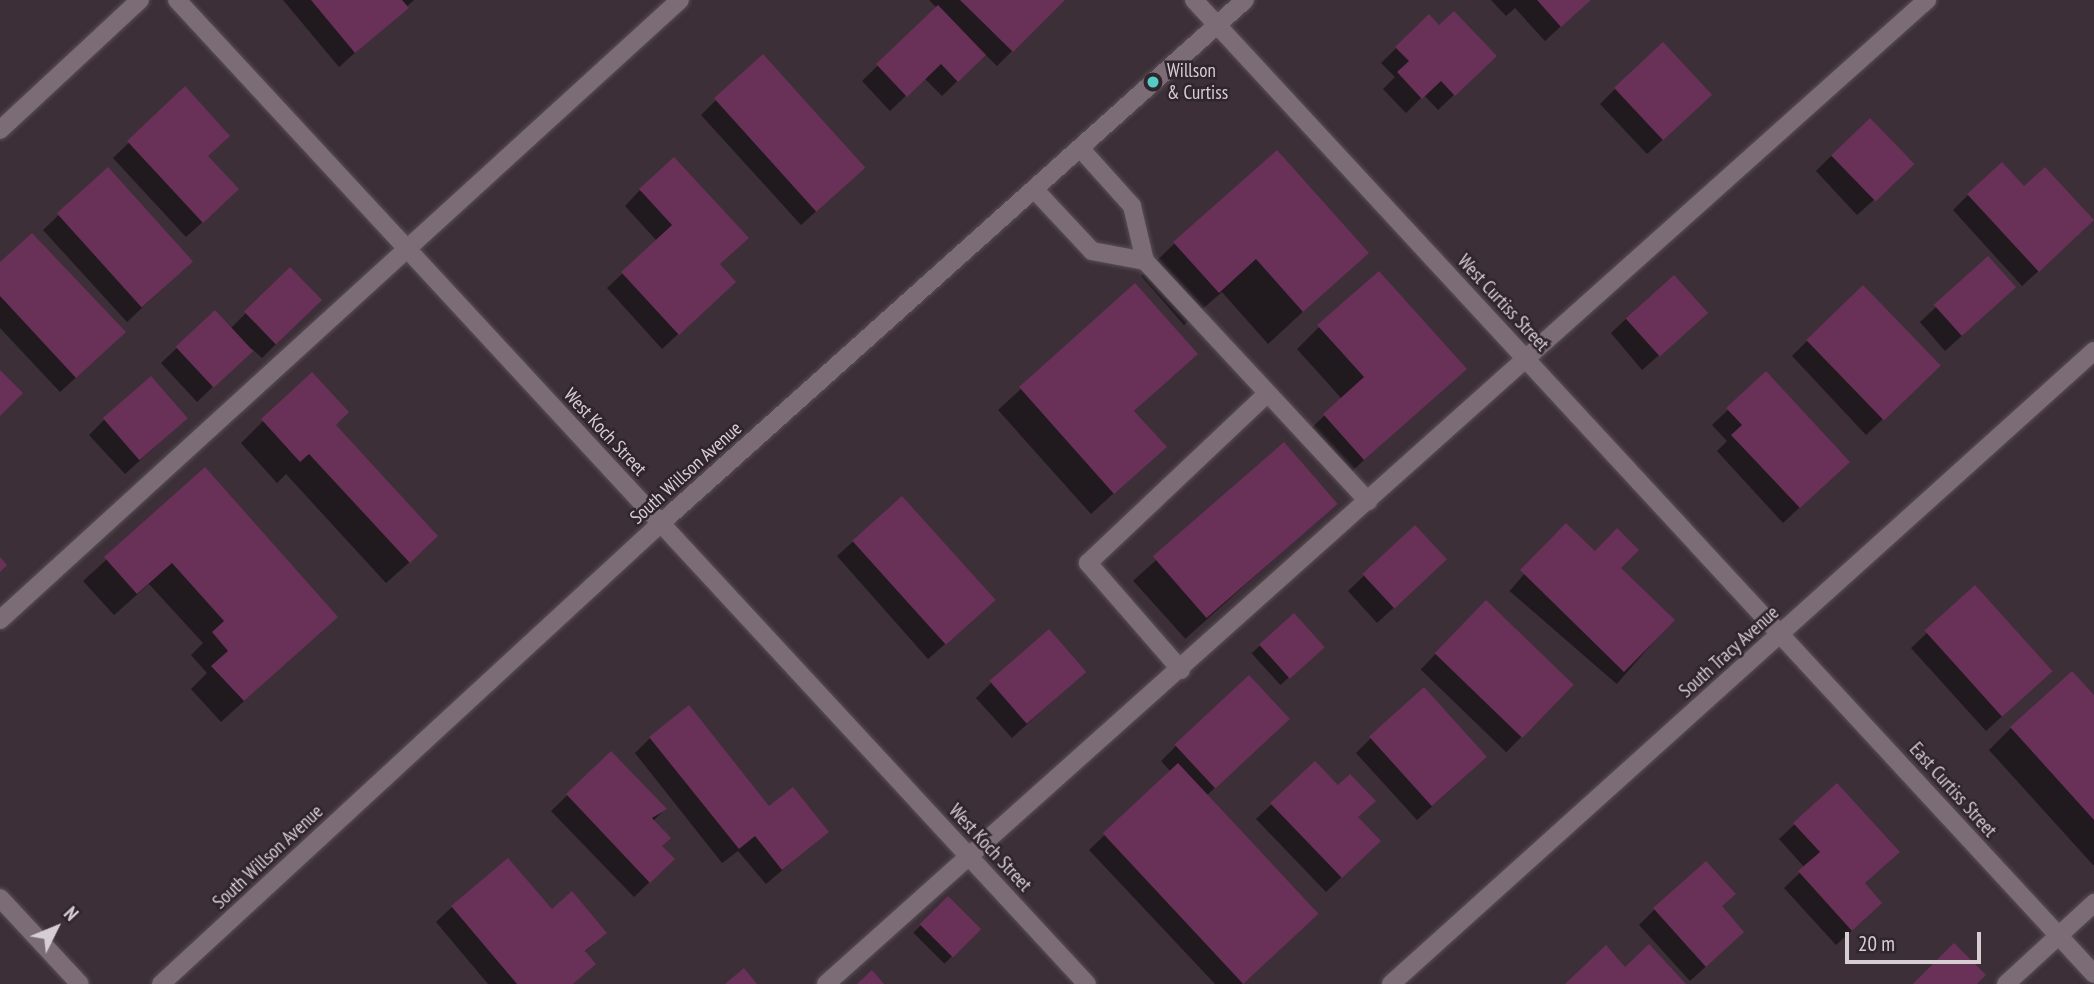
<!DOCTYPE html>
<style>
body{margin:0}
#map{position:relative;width:2094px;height:984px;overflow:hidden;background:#3c2f37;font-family:"PT Sans Narrow",sans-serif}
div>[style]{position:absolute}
.shadow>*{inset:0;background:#0007;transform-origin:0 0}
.building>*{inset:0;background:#693058;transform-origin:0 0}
.roads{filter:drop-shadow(0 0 2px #584e55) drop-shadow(0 0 2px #584e55)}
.lane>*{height:18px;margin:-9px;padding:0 9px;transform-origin:9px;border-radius:9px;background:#7b6c75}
.street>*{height:18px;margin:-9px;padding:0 9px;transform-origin:9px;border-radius:9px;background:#7b6c75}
.secondary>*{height:18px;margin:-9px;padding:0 9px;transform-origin:9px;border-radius:9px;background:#7b6c75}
.dots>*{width:19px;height:19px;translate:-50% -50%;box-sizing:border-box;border:4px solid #31252d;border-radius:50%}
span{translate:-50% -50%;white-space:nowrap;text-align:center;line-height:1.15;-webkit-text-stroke:5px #31252d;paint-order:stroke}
.poi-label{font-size:19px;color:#d7ced4}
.left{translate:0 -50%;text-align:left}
.street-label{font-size:19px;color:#d7ced4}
.north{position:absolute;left:21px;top:893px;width:70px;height:70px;-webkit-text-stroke:5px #31252d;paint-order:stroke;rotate:47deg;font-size:19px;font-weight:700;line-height:28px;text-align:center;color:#d7ced4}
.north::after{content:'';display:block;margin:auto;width:24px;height:32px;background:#d7ced4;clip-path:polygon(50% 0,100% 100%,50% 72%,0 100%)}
.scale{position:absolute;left:1845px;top:932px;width:136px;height:32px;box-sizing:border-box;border:4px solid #d7ced4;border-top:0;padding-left:9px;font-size:21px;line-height:24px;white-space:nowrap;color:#d7ced4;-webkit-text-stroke:5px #31252d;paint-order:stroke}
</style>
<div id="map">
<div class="shadow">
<div style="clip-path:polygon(283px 0,414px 0,339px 67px)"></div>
<div style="clip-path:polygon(929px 0,1063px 0,997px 66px,985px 54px,942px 96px,924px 78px,890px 111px,862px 81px,937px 8px)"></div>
<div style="clip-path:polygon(1491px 0,1589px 0,1545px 41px,1515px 8px,1506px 16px)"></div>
<div style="clip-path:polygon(1429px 16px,1479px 71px,1438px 110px,1424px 95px,1406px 113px,1383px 89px,1395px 77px,1381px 63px)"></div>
<div style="clip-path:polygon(185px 89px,221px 205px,186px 237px,113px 158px)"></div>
<div style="clip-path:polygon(1615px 89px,1695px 110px,1647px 154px,1600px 104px)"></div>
<div style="clip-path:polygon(716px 100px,848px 182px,801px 225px,701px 115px)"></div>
<div style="clip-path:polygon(1831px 156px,1896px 180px,1857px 215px,1816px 171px)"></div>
<div style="clip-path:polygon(107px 169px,176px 276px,127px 322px,43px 230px)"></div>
<div style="clip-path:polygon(2024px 188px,2077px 236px,2022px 286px,1953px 210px,1968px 195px)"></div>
<div style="clip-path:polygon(640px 190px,719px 265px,718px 297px,662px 349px,607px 288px,657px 241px,625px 206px)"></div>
<div style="clip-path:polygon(1175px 243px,1366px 253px,1268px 344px,1222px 292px,1184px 325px,1141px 276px)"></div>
<div style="clip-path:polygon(1988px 259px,1998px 303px,1945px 351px,1920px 322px)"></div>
<div style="clip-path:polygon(0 265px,108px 348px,60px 392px,0 328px)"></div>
<div style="clip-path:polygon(290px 269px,320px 300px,262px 358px,252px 349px,197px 402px,161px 363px,215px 312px,230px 329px)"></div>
<div style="clip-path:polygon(1134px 286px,1196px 354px,1133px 412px,1164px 447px,1091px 514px,998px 410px)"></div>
<div style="clip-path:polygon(1627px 318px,1690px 328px,1642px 370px,1611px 333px)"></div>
<div style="clip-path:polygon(1319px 327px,1464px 369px,1341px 481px,1302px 437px,1342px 399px,1297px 349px)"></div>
<div style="clip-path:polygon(1807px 341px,1922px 382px,1866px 435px,1792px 356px)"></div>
<div style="clip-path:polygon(1766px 374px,1832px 477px,1783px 523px,1717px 451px,1727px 441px,1712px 425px)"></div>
<div style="clip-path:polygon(105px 419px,170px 433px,125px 474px,89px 435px)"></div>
<div style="clip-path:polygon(263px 421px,334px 425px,414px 558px,386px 583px,286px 474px,277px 483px,241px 443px)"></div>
<div style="left:1284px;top:445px;width:78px;height:203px;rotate:48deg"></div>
<div style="clip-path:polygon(205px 470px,336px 617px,221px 722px,191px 689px,207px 673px,191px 655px,203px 643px,149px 584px,114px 615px,83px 581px)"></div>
<div style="clip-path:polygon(901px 498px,977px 616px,928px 659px,837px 556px)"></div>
<div style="left:1566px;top:526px;width:142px;height:86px;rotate:41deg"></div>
<div style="clip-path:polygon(1415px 527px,1429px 575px,1377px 623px,1348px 591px)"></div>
<div style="clip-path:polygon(1975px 588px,2035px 686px,1986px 731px,1911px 648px)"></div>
<div style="left:1486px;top:602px;width:119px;height:94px;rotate:44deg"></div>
<div style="left:1294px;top:615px;width:43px;height:57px;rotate:48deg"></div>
<div style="clip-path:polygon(992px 682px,1068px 687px,1012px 738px,976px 698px)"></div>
<div style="clip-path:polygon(2094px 697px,2094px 865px,2093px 865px,1989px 750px,2011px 728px)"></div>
<div style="clip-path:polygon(1272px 734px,1206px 796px,1301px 929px,1242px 984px,1215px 984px,1089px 850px,1171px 772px,1161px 761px,1176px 746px)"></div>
<div style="clip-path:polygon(650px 738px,769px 808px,827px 832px,766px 884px,738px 851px,722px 863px,635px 753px)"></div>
<div style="clip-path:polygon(1371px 738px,1470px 772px,1417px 820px,1356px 753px)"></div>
<div style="clip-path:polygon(611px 753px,665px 809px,653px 821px,660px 846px,673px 859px,634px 897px,551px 811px)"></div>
<div style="clip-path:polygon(1837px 785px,1863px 884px,1865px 919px,1836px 945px,1784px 888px,1805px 868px,1779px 839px)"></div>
<div style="clip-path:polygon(1272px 804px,1356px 818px,1363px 856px,1326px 892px,1256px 819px)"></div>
<div style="left:948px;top:898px;width:44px;height:49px;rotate:45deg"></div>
<div style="clip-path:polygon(452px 907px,552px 911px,605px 933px,584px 953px,594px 964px,573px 984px,488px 984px,436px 922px)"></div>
<div style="clip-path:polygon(1720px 907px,1726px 948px,1690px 981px,1639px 925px,1655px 909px)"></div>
</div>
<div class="building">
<div style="clip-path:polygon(311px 0,402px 0,409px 8px,355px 53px)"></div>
<div style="clip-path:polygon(960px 0,1065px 0,1013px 52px)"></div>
<div style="clip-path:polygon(1537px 0,1591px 0,1561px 27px)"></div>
<div style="clip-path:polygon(938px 5px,986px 55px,958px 82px,941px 64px,907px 97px,876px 64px)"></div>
<div style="clip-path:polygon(1454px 11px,1497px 56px,1455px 96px,1441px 81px,1422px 99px,1397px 72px,1409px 61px,1395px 47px,1429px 14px,1439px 25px)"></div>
<div style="left:1663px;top:42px;width:72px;height:67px;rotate:47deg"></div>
<div style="left:763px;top:54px;width:153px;height:66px;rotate:48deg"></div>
<div style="clip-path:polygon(185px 86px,230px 136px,208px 156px,239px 189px,203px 223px,127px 141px)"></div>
<div style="left:1870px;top:118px;width:64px;height:54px;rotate:46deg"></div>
<div style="clip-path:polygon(1277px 150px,1369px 253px,1303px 312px,1256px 259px,1219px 293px,1173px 242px)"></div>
<div style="clip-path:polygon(674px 157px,749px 238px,720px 264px,736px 282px,679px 335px,621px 272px,672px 225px,639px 189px)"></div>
<div style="clip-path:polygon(2002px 162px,2024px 186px,2045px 167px,2094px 220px,2039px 272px,1967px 194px)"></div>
<div style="left:108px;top:167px;width:127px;height:69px;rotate:48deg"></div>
<div style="clip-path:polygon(32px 233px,126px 332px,76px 378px,0 296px,0 262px)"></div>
<div style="left:1988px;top:256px;width:42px;height:73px;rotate:48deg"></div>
<div style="left:290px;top:267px;width:46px;height:64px;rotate:46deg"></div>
<div style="clip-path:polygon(1379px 271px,1467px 369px,1364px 460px,1323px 414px,1364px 377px,1317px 325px)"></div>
<div style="left:1674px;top:275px;width:51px;height:65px;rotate:48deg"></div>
<div style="clip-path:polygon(1135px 283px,1198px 354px,1134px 411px,1167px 447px,1114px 494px,1019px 387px)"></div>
<div style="left:1863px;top:285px;width:112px;height:79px;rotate:46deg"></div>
<div style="left:215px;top:310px;width:56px;height:54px;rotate:47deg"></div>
<div style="clip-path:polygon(0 370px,23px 393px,0 416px)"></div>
<div style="clip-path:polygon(1766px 371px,1850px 462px,1800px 508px,1731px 435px,1742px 425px,1726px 408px)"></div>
<div style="clip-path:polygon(312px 372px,349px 412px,336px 425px,438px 536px,410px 563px,309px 454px,300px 462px,261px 419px)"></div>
<div style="left:151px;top:376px;width:56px;height:64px;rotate:49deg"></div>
<div style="left:1284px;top:442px;width:82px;height:174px;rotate:49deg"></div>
<div style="clip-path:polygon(205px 467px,338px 617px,244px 701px,211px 666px,228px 651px,212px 632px,224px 621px,172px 563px,137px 594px,104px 557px)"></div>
<div style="left:902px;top:496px;width:140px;height:67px;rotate:48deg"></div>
<div style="clip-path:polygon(1566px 523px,1595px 551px,1617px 528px,1639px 550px,1621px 568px,1675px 620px,1624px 672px,1520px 570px)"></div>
<div style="left:1415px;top:525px;width:47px;height:72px;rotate:47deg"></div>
<div style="clip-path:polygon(0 557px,7px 565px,0 572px)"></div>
<div style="left:1975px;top:585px;width:116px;height:68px;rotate:48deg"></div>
<div style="left:1486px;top:600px;width:122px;height:74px;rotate:44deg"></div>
<div style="left:1294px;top:613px;width:46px;height:47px;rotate:48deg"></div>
<div style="left:1049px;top:629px;width:57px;height:79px;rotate:49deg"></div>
<div style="clip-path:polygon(2072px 671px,2094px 695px,2094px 820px,2010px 727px)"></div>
<div style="left:1249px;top:675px;width:60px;height:102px;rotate:47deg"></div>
<div style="left:1424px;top:687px;width:94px;height:74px;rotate:48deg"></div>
<div style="clip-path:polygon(689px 705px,769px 806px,793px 787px,829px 832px,782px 870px,755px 836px,739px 849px,649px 737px)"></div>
<div style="clip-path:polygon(611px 751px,667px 809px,652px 818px,671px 838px,662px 846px,675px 859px,650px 883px,566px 794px)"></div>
<div style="clip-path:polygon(1315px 761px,1338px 785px,1350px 774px,1376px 801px,1358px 817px,1381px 841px,1342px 878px,1270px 803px)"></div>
<div style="left:1178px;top:763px;width:206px;height:103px;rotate:47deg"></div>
<div style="clip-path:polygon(1837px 783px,1900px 852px,1865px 883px,1882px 903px,1852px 931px,1798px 871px,1820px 852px,1793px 823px)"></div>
<div style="clip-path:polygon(508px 858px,552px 909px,572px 891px,607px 933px,585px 951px,596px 964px,573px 984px,517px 984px,451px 906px)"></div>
<div style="clip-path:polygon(1706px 861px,1736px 894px,1722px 906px,1744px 932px,1706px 967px,1653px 908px)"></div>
<div style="left:948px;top:896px;width:47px;height:40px;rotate:45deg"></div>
<div style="clip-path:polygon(1954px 943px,1986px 975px,1977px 984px,1913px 984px)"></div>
<div style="clip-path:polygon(1649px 944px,1686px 984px,1565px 984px,1606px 945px,1625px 967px)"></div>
<div style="clip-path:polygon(744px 968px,757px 984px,725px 984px)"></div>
<div style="clip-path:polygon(872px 970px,884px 984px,857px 984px)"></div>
</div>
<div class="roads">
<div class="lane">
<div style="left:1080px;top:148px;width:78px;rotate:48.1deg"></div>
<div style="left:1132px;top:206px;width:57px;rotate:76.7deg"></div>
<div style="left:1145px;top:261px;width:328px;rotate:47.1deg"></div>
<div style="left:1034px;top:189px;width:85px;rotate:46.9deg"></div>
<div style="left:1092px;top:251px;width:54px;rotate:10.7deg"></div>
<div style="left:0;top:620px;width:920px;rotate:-42.36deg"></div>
<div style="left:1181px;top:670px;width:142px;rotate:-131deg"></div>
<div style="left:1088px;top:563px;width:246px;rotate:-43.4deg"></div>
<div style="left:826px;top:984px;width:1477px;rotate:-41.79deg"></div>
<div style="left:2006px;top:984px;width:120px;rotate:-42.6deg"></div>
</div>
<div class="street">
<div style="left:177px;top:0;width:1340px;rotate:47.24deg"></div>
<div style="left:1194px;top:0;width:1326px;rotate:47.26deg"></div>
<div style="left:0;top:130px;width:191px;rotate:-42.9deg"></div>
<div style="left:0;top:898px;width:117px;rotate:47.1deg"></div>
<div style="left:1391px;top:984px;width:946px;rotate:-42deg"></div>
</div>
<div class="secondary">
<div style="left:161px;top:984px;width:680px;rotate:-42.68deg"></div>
<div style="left:661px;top:523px;width:784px;rotate:-41.85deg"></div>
</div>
</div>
<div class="dots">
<div style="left:1153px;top:82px;background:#54cdc7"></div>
</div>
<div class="poi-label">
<span class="left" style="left:1167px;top:82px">Willson<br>&amp; Curtiss</span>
</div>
<div class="street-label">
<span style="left:1503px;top:303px;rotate:47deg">West Curtiss Street</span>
<span style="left:605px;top:432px;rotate:47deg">West Koch Street</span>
<span style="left:686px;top:473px;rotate:-42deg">South Willson Avenue</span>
<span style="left:1729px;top:652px;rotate:-42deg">South Tracy Avenue</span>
<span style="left:1953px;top:790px;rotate:48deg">East Curtiss Street</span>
<span style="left:990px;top:848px;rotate:47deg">West Koch Street</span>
<span style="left:268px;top:857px;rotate:-43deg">South Willson Avenue</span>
</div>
<div class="north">N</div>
<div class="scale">20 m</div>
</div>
